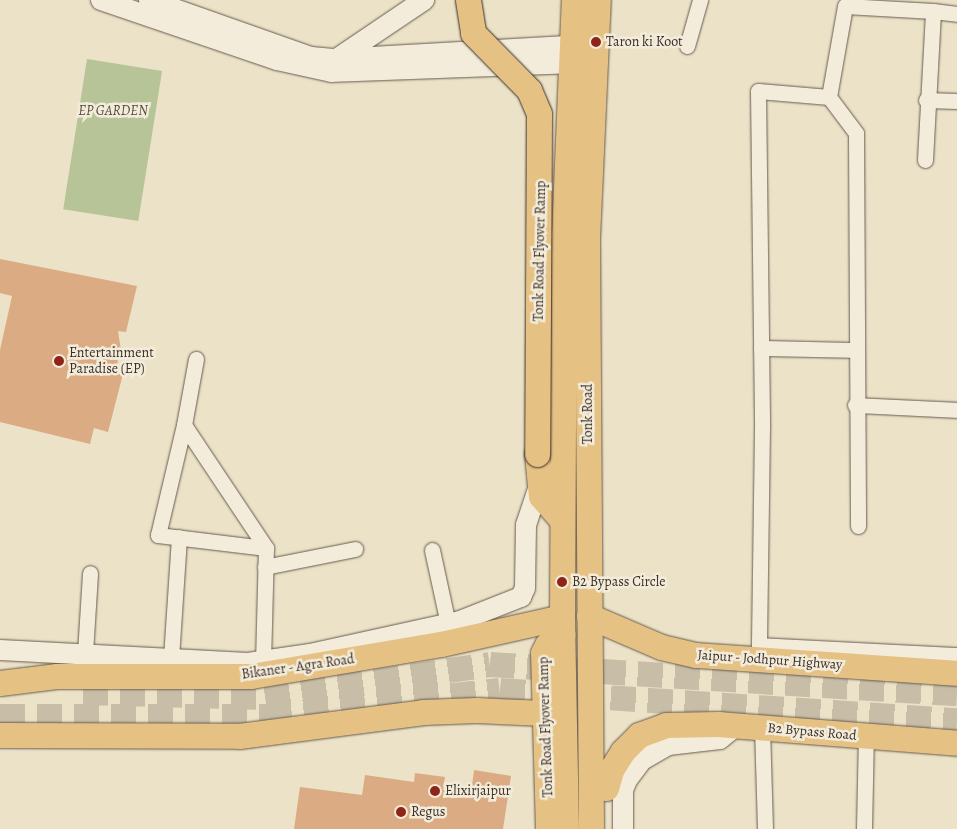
<!DOCTYPE html>
<style>
body{margin:0}
#map{position:relative;width:957px;height:829px;overflow:hidden;background:#ece2c7;font-family:Alegreya,serif}
div>[style]{position:absolute}
.green>*{inset:0;background:#b6c497;transform-origin:0 0}
.building>*{inset:0;background:#dbab84}
.primary-tunnel>*{height:25px;margin-top:-12.5px;transform-origin:0;background:repeating-linear-gradient(90deg,#c8bea7 0 25px,transparent 0 37px)}
.roads{filter:drop-shadow(0 0 1px #665b4e) drop-shadow(0 0 1px #665b4e)}
.minor>*{height:15px;margin:-7.5px;padding:0 7.5px;transform-origin:7.5px;border-radius:7.5px;background:#f3ecdb}
.tertiary>*{height:20px;margin:-10px;padding:0 10px;transform-origin:10px;border-radius:10px;background:#f3ecdb}
.primary>*{height:25px;margin:-12.5px;padding:0 12.5px;transform-origin:12.5px;border-radius:12.5px;background:#e6c184}
.bridges{filter:drop-shadow(0 0 1px #3a2e26) drop-shadow(0 0 1px #3a2e26)}
.primary-bridge>*{height:25px;margin:-12.5px;padding:0 12.5px;transform-origin:12.5px;border-radius:12.5px;background:#e6c184}
.dots>*{width:14px;height:14px;translate:-50% -50%;box-sizing:border-box;border:2px solid #f3ecdb;border-radius:50%}
span{translate:-50% -50%;white-space:nowrap;text-align:center;line-height:1.15;-webkit-text-stroke:5px #f3ecdb;paint-order:stroke}
.poi-label{font-size:14px;color:#3a2e26}
.left{translate:0 -50%;text-align:left}
.park-label{font-size:14px;color:#534c3d;font-style:italic}
.street-label{font-size:14px;color:#3a2e26}
</style>
<div id="map">
<div class="green">
<div style="left:87px;top:59px;width:76px;height:152px;rotate:9deg"></div>
</div>
<div class="building">
<div style="clip-path:polygon(0 259px,137px 286px,126px 332px,118px 331px,121px 350px,115px 372px,123px 374px,108px 432px,94px 428px,90px 444px,0 422px,0 350px,12px 296px,0 293px)"></div>
<div style="clip-path:polygon(474px 770px,511px 776px,503px 829px,294px 829px,300px 787px,362px 795px,365px 775px,414px 782px,415px 773px,445px 777px,443px 790px,471px 794px)"></div>
</div>
<div class="primary-tunnel">
<div style="left:83px;top:692px;width:182px;rotate:1.6deg"></div>
<div style="left:265px;top:697px;width:227px;rotate:-8.3deg"></div>
<div style="left:490px;top:664px;width:468px;rotate:3.6deg"></div>
<div style="left:0;top:716px;width:267px"></div>
<div style="left:267px;top:716px;width:234px;rotate:-6.4deg"></div>
<div style="left:500px;top:690px;width:458px;rotate:3.8deg"></div>
</div>
<div class="roads">
<div class="minor">
<div style="left:933px;top:11px;width:88px;rotate:-176.7deg"></div>
<div style="left:845px;top:6px;width:92px;rotate:100deg"></div>
<div style="left:829px;top:97px;width:71px;rotate:-175.2deg"></div>
<div style="left:758px;top:91px;width:337px;rotate:89.3deg"></div>
<div style="left:762px;top:428px;width:217px;rotate:90.8deg"></div>
<div style="left:759px;top:645px;width:198px;rotate:2.9deg"></div>
<div style="left:687px;top:46px;width:48px;rotate:-74.2deg"></div>
<div style="left:829px;top:97px;width:45px;rotate:53.1deg"></div>
<div style="left:856px;top:133px;width:393px;rotate:89.7deg"></div>
<div style="left:926px;top:100px;width:31px;rotate:2deg"></div>
<div style="left:925px;top:160px;width:149px;rotate:-86.9deg"></div>
<div style="left:933px;top:11px;width:24px;rotate:7deg"></div>
<div style="left:761px;top:348px;width:94px;rotate:1.2deg"></div>
<div style="left:196px;top:359px;width:67px;rotate:100.3deg"></div>
<div style="left:184px;top:425px;width:148px;rotate:56.3deg"></div>
<div style="left:266px;top:548px;width:113px;rotate:91.5deg"></div>
<div style="left:855px;top:405px;width:102px;rotate:2.8deg"></div>
<div style="left:184px;top:425px;width:113px;rotate:103.3deg"></div>
<div style="left:158px;top:535px;width:109px;rotate:6.9deg"></div>
<div style="left:432px;top:550px;width:76px;rotate:77.8deg"></div>
<div style="left:265px;top:567px;width:92px;rotate:-11.3deg"></div>
<div style="left:85px;top:653px;width:80px;rotate:-86.4deg"></div>
<div style="left:171px;top:658px;width:121px;rotate:-86.2deg"></div>
<div style="left:762px;top:727px;width:102px;rotate:88.3deg"></div>
<div style="left:864px;top:829px;width:92px;rotate:-88.8deg"></div>
</div>
<div class="tertiary">
<div style="left:101px;top:0;width:186px;rotate:18.8deg"></div>
<div style="left:277px;top:60px;width:56px;rotate:12.3deg"></div>
<div style="left:332px;top:72px;width:240px;rotate:-2.1deg"></div>
<div style="left:149px;top:0;width:172px;rotate:19.4deg"></div>
<div style="left:311px;top:57px;width:25px;rotate:5deg"></div>
<div style="left:336px;top:59px;width:236px;rotate:-3.2deg"></div>
<div style="left:338px;top:58px;width:104px;rotate:-34deg"></div>
<div style="left:0;top:650px;width:248px;rotate:3deg"></div>
<div style="left:248px;top:663px;width:63px;rotate:-8.3deg"></div>
<div style="left:310px;top:654px;width:154px;rotate:-12.4deg"></div>
<div style="left:460px;top:621px;width:66px;rotate:-21.5deg"></div>
<div style="left:521px;top:597px;width:10px;rotate:-66deg"></div>
<div style="left:525px;top:588px;width:63px;rotate:-89.1deg"></div>
<div style="left:526px;top:525px;width:41px;rotate:-71.6deg"></div>
<div style="left:623px;top:829px;width:39px;rotate:-90deg"></div>
<div style="left:623px;top:790px;width:11px;rotate:-68deg"></div>
<div style="left:627px;top:780px;width:25px;rotate:-53deg"></div>
<div style="left:642px;top:760px;width:30px;rotate:-30deg"></div>
<div style="left:668px;top:745px;width:52px;rotate:-6.6deg"></div>
<div style="left:720px;top:739px;width:21px;rotate:-39deg"></div>
</div>
<div class="primary">
<div style="left:537px;top:454px;width:42px;rotate:84.6deg"></div>
<div style="left:541px;top:496px;width:32px;rotate:49deg"></div>
<div style="left:589px;top:616px;width:78px;rotate:23.3deg"></div>
<div style="left:661px;top:647px;width:36px;rotate:13deg"></div>
<div style="left:696px;top:655px;width:262px;rotate:3.9deg"></div>
<div style="left:0;top:683px;width:56px;rotate:-7.1deg"></div>
<div style="left:56px;top:676px;width:195px"></div>
<div style="left:251px;top:676px;width:193px;rotate:-9.6deg"></div>
<div style="left:441px;top:644px;width:124px;rotate:-12.6deg"></div>
<div style="left:0;top:735px;width:239px;rotate:0.2deg"></div>
<div style="left:239px;top:736px;width:186px;rotate:-7.4deg"></div>
<div style="left:423px;top:712px;width:53px;rotate:-2.2deg"></div>
<div style="left:476px;top:710px;width:69px;rotate:2.5deg"></div>
<div style="left:606px;top:788px;width:19px;rotate:-74deg"></div>
<div style="left:611px;top:770px;width:22px;rotate:-58deg"></div>
<div style="left:623px;top:751px;width:23px;rotate:-45deg"></div>
<div style="left:639px;top:735px;width:29px;rotate:-20deg"></div>
<div style="left:666px;top:725px;width:52px;rotate:-1.1deg"></div>
<div style="left:718px;top:724px;width:240px;rotate:4.5deg"></div>
<div style="left:548px;top:829px;width:176px;rotate:-91.6deg"></div>
<div style="left:543px;top:653px;width:9px;rotate:-63deg"></div>
<div style="left:547px;top:645px;width:19px;rotate:-35deg"></div>
<div style="left:566px;top:829px;width:212px;rotate:-91.1deg"></div>
<div style="left:562px;top:617px;width:220px;rotate:-89.7deg"></div>
<div style="left:563px;top:397px;width:162px;rotate:-89.6deg"></div>
<div style="left:564px;top:235px;width:235px;rotate:-87.6deg"></div>
<div style="left:591px;top:829px;width:591px;rotate:-90.39deg"></div>
<div style="left:587px;top:238px;width:238px;rotate:-87.4deg"></div>
</div>
</div>
<div class="bridges">
<div class="primary-bridge">
<div style="left:468px;top:0;width:33px;rotate:81deg"></div>
<div style="left:473px;top:33px;width:80px;rotate:45.5deg"></div>
<div style="left:529px;top:90px;width:26px;rotate:67deg"></div>
<div style="left:539px;top:114px;width:340px;rotate:90.3deg"></div>
</div>
</div>
<div class="dots">
<div style="left:596px;top:42px;background:#8f2418"></div>
<div style="left:59px;top:361px;background:#8f2418"></div>
<div style="left:562px;top:582px;background:#8f2418"></div>
<div style="left:435px;top:791px;background:#8f2418"></div>
<div style="left:401px;top:812px;background:#8f2418"></div>
</div>
<div class="poi-label">
<span class="left" style="left:606px;top:42px">Taron ki Koot</span>
<span class="left" style="left:69px;top:361px">Entertainment<br>Paradise (EP)</span>
<span class="left" style="left:572px;top:582px">B2 Bypass Circle</span>
<span class="left" style="left:445px;top:791px">Elixirjaipur</span>
<span class="left" style="left:411px;top:812px">Regus</span>
</div>
<div class="park-label">
<span style="left:113px;top:111px">EP GARDEN</span>
</div>
<div class="street-label">
<span style="left:540px;top:251px;rotate:-89deg">Tonk Road Flyover Ramp</span>
<span style="left:588px;top:414px;rotate:-90deg">Tonk Road</span>
<span style="left:770px;top:660px;rotate:4deg">Jaipur - Jodhpur Highway</span>
<span style="left:298px;top:667px;rotate:-8deg">Bikaner - Agra Road</span>
<span style="left:546px;top:727px;rotate:-92deg">Tonk Road Flyover Ramp</span>
<span style="left:812px;top:732px;rotate:5deg">B2 Bypass Road</span>
</div>
</div>
